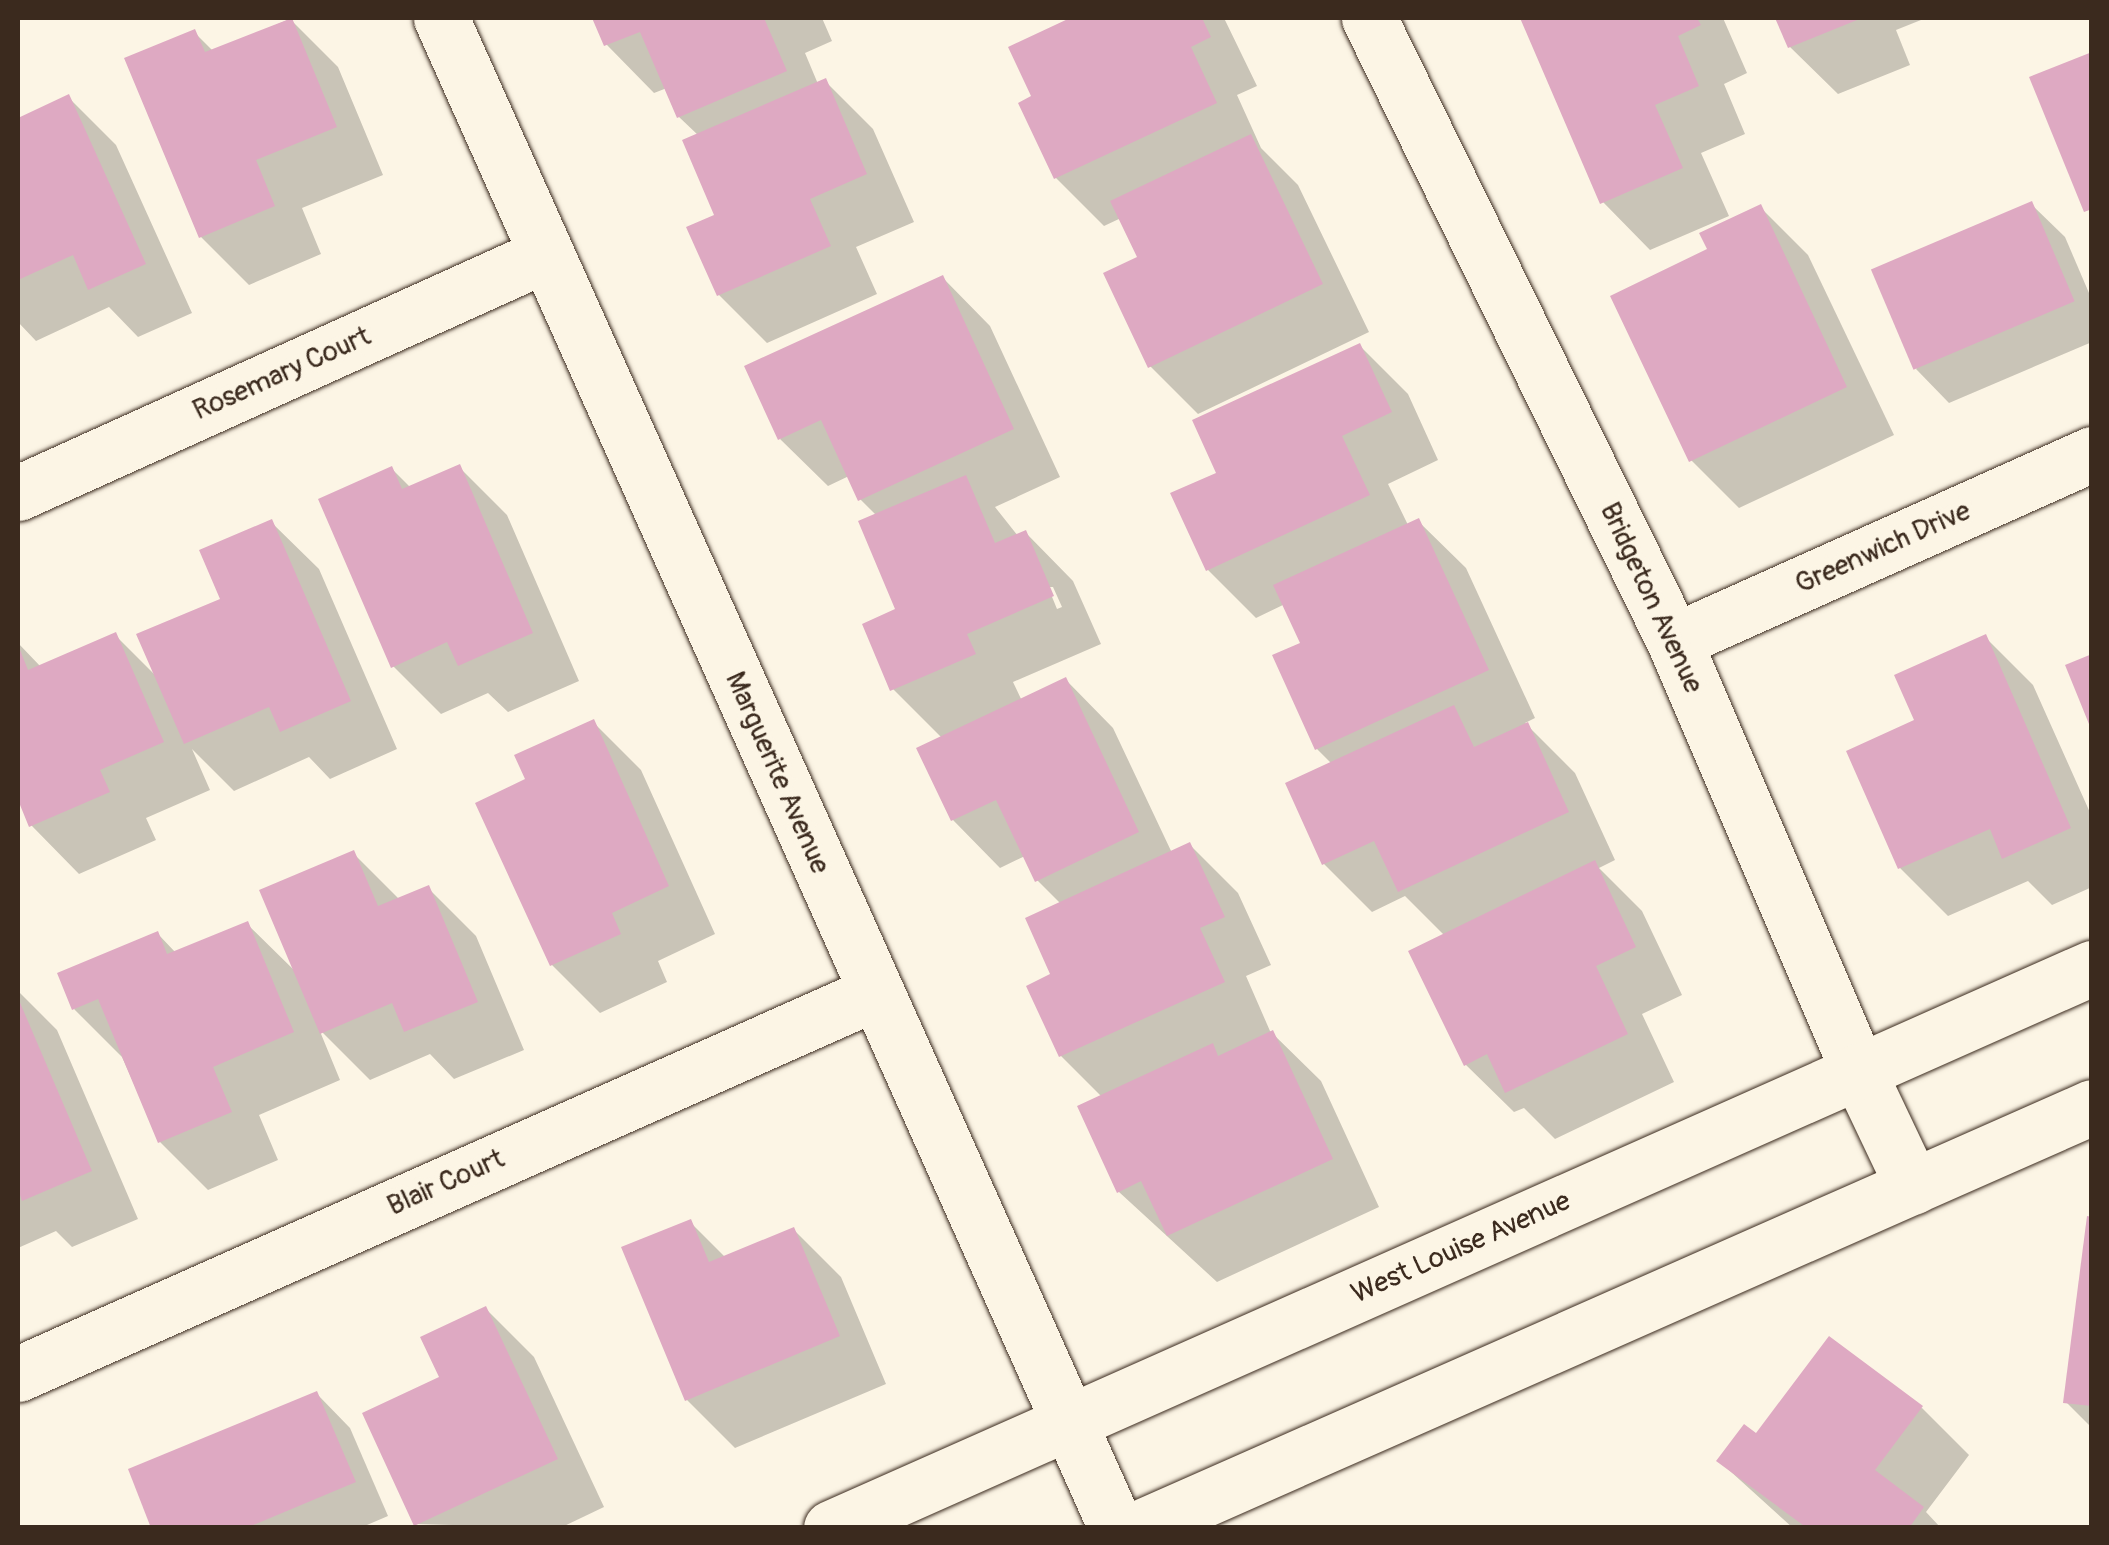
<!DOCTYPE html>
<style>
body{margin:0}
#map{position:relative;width:2109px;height:1545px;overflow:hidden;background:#fcf5e5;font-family:Pangolin,sans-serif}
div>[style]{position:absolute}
.shadow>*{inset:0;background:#0003}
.building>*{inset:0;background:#dea9c2;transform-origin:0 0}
.roads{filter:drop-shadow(0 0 2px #3b2a1e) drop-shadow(0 0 2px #3b2a1e)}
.minor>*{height:55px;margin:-27.5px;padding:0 27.5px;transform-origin:27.5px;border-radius:27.5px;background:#fcf5e5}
.tertiary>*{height:55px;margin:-27.5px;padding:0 27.5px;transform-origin:27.5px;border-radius:27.5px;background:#fcf5e5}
.secondary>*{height:55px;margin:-27.5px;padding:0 27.5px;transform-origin:27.5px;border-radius:27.5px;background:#fcf5e5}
span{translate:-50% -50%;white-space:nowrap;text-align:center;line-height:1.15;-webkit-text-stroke:10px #fcf5e5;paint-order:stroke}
.street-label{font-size:28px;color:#3b2a1e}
.frame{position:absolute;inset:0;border:20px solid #3b2a1e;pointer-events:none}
</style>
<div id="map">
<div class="shadow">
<div style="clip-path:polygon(595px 18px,822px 18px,832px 41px,805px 53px,818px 84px,825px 81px,873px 129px,914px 222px,856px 247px,877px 294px,767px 343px,719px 295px,718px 216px,699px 136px,679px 117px,667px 88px,654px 93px,607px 45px)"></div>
<div style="clip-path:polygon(1076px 18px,1224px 18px,1257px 86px,1237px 95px,1261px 148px,1298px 185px,1369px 332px,1198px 414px,1150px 366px,1140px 258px,1121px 218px,1104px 226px,1056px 178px,1034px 97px,1011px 48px)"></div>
<div style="clip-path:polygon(1522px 18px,1723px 18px,1747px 73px,1724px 84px,1745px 134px,1701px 153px,1729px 216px,1650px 250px,1603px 202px)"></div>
<div style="clip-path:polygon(1778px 18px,1926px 18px,1896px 30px,1910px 65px,1838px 94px,1790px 47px)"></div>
<div style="clip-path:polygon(290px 19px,338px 67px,383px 175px,302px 208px,321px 254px,249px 285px,201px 237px,194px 32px,213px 51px)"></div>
<div style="clip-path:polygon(68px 97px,116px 145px,192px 313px,138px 337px,109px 307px,36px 341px,18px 322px,18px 121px)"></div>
<div style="clip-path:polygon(2031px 204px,2065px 237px,2092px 300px,2092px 342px,1949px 403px,1916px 369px)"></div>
<div style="clip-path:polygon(1760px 207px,1808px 255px,1894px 435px,1739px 508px,1691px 460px,1711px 250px)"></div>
<div style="clip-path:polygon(evenodd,943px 278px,990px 326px,1060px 477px,995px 507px,1018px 536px,1026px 533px,1073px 581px,1101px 644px,1013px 682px,1022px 701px,1066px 680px,1113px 728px,1172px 853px,1190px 845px,1238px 893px,1271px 965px,1246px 976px,1270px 1031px,1321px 1081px,1379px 1207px,1217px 1282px,1119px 1192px,1081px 1107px,1102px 1097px,1061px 1056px,1053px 975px,1061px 904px,1037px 880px,1025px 856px,1000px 868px,953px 820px,942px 738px,893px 689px,898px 610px,877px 516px,860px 499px,849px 476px,828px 486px,780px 439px,943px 278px,1048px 587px,1053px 587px,1062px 607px,1057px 609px,1048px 587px)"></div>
<div style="clip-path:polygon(1360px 346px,1408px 394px,1438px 460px,1388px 484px,1408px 525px,1418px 521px,1466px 568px,1535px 718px,1525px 723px,1575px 773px,1615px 860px,1599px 868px,1642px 911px,1682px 995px,1642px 1014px,1674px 1082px,1555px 1139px,1524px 1108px,1514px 1112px,1466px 1065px,1445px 936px,1405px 896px,1372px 912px,1324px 864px,1288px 784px,1332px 764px,1317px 749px,1303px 644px,1285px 604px,1256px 618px,1208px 570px,1219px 474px)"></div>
<div style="clip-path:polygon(459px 467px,507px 515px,579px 681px,508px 712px,488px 693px,441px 714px,393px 666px,392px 469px,411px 488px)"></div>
<div style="clip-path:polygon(271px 522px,319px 569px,397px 749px,330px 779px,309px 757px,234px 791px,192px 749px,210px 790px,146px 818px,156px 840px,79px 874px,32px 826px,18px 793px,18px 643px,41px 667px,115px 635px,157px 677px,223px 600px)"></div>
<div style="clip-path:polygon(1985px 637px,2033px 685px,2092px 817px,2092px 887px,2052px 905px,2028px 881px,1948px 916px,1900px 868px,1917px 722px)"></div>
<div style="clip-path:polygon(593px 722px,641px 770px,715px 934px,658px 961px,667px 982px,600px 1013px,552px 965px,528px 780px)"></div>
<div style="clip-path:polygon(353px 853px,400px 900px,428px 888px,476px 936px,524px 1050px,454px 1079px,430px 1054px,370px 1080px,319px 1029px,340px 1080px,259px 1115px,278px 1160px,208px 1190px,160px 1142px,122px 1057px,74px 1009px,158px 934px,176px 953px,247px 924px,298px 974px)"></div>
<div style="clip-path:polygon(18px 991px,57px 1030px,138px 1219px,72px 1247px,56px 1231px,18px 1248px)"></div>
<div style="clip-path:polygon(2092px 1219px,2092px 1428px,2066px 1402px)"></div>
<div style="clip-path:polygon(690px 1222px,726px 1258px,794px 1230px,841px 1277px,886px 1384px,735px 1448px,687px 1400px)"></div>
<div style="clip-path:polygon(486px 1309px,534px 1357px,604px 1507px,560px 1528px,416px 1524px,442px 1378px)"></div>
<div style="clip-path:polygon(317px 1394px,350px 1428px,388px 1516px,360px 1528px,154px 1528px)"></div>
<div style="clip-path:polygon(1922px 1408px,1969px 1455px,1926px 1512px,1941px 1528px,1793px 1528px,1719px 1461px,1756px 1436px)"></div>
</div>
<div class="building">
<div style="clip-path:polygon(292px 18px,337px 127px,256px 160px,275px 206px,199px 238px,124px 58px,195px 29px,205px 52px)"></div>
<div style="clip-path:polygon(592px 18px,764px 18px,787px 71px,677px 118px,640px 32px,604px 46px)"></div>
<div style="clip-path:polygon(1070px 18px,1202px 18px,1211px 37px,1191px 47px,1217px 103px,1054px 179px,1018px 103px,1031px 96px,1008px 47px)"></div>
<div style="clip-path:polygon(1520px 18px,1697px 18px,1701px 25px,1678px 36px,1699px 86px,1655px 105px,1683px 168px,1600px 204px)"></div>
<div style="clip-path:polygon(1775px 18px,1862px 18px,1788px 48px)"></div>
<div style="clip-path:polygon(2092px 52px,2092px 209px,2084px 212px,2029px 77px)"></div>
<div style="clip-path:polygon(826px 78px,867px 174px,810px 199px,831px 246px,717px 296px,686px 227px,714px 215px,682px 140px)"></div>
<div style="clip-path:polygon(69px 94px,146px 264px,88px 290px,73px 255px,18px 280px,18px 118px)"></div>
<div style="clip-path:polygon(1251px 134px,1323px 284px,1148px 368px,1103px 273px,1137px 257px,1110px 201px)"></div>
<div style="left:2032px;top:201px;width:109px;height:175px;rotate:67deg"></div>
<div style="clip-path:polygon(1761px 204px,1847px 387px,1689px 462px,1610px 296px,1707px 249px,1699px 233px)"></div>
<div style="clip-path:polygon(943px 275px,1014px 429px,858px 501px,821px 420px,778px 440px,744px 366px)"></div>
<div style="clip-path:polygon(1360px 343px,1392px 412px,1342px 436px,1370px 495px,1206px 571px,1170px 493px,1216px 473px,1192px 420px)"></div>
<div style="clip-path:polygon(460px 464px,533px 633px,458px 666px,447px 642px,391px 668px,318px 499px,392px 466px,402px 489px)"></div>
<div style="clip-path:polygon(966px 475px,995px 543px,1026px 530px,1054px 596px,967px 634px,976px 654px,890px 691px,862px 624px,895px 609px,858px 521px)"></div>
<div style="clip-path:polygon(1419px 518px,1489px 670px,1315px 750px,1272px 655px,1300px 643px,1273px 585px)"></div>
<div style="clip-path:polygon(272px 519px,351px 701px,280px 732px,269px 707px,184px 744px,136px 634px,220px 599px,199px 550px)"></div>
<div style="clip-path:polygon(116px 632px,164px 742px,100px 770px,110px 792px,29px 827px,18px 800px,18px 645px,28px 670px)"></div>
<div style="clip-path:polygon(1986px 634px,2071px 828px,2002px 859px,1990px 829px,1898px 869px,1846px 751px,1914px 720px,1894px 675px)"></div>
<div style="clip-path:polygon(2092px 654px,2092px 729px,2091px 729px,2065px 665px)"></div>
<div style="clip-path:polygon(1066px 677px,1139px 832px,1035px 882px,996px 800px,951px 821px,916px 748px)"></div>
<div style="clip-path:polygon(1454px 705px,1474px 747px,1528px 722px,1569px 812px,1398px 892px,1374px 841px,1322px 865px,1285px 783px)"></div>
<div style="clip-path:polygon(594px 719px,669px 886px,612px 913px,621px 934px,550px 966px,475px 803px,525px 779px,514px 755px)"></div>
<div style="clip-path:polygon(1190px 842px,1225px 917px,1200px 928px,1225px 982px,1059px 1057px,1026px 986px,1050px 974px,1025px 918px)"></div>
<div style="clip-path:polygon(354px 850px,378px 906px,429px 885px,478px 1002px,404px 1032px,392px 1003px,320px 1034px,259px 890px)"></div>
<div style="clip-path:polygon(1595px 860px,1636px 947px,1596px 966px,1628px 1034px,1505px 1093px,1487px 1054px,1464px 1066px,1408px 951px)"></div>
<div style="clip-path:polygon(248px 921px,294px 1032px,213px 1067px,232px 1112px,158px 1143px,98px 999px,72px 1010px,57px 973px,158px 931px,167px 954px)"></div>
<div style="clip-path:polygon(18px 998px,92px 1171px,22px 1201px,18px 1189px)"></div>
<div style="clip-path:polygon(1273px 1030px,1333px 1159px,1167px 1236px,1141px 1181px,1117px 1193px,1077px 1106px,1213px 1043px,1218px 1056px)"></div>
<div style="clip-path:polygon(2087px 1216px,2092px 1217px,2092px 1406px,2063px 1403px)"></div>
<div style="clip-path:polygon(691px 1219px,709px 1262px,794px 1227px,840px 1336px,685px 1401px,621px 1247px)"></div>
<div style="clip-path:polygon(486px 1306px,558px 1459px,414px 1526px,362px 1413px,439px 1377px,420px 1337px)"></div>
<div style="clip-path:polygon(1829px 1336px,1923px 1406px,1875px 1470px,1924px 1507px,1909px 1528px,1807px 1528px,1716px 1461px,1744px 1424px,1756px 1433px)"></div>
<div style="clip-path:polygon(317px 1391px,356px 1482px,246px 1528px,151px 1528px,128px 1469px)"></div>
</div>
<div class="roads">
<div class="minor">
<div style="left:1369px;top:18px;width:694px;rotate:63.92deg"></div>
<div style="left:1674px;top:641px;width:468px;rotate:66.8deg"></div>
<div style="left:1858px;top:1071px;width:128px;rotate:64.6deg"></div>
<div style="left:18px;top:493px;width:580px;rotate:-24.31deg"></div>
<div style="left:1674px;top:641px;width:458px;rotate:-24.1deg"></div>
<div style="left:18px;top:1374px;width:938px;rotate:-23.97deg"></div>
</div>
<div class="tertiary">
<div style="left:441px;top:18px;width:1654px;rotate:65.91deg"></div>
</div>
<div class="secondary">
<div style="left:831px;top:1528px;width:1380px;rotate:-23.95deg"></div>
<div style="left:1139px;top:1528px;width:1042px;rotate:-23.83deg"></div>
</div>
</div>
<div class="street-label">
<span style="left:282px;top:374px;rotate:-24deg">Rosemary Court</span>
<span style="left:1883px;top:548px;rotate:-24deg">Greenwich Drive</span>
<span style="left:1651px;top:598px;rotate:65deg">Bridgeton Avenue</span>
<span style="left:777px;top:773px;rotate:66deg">Marguerite Avenue</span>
<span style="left:446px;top:1183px;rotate:-24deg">Blair Court</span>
<span style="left:1461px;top:1248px;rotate:-24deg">West Louise Avenue</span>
</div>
<div class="frame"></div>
</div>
